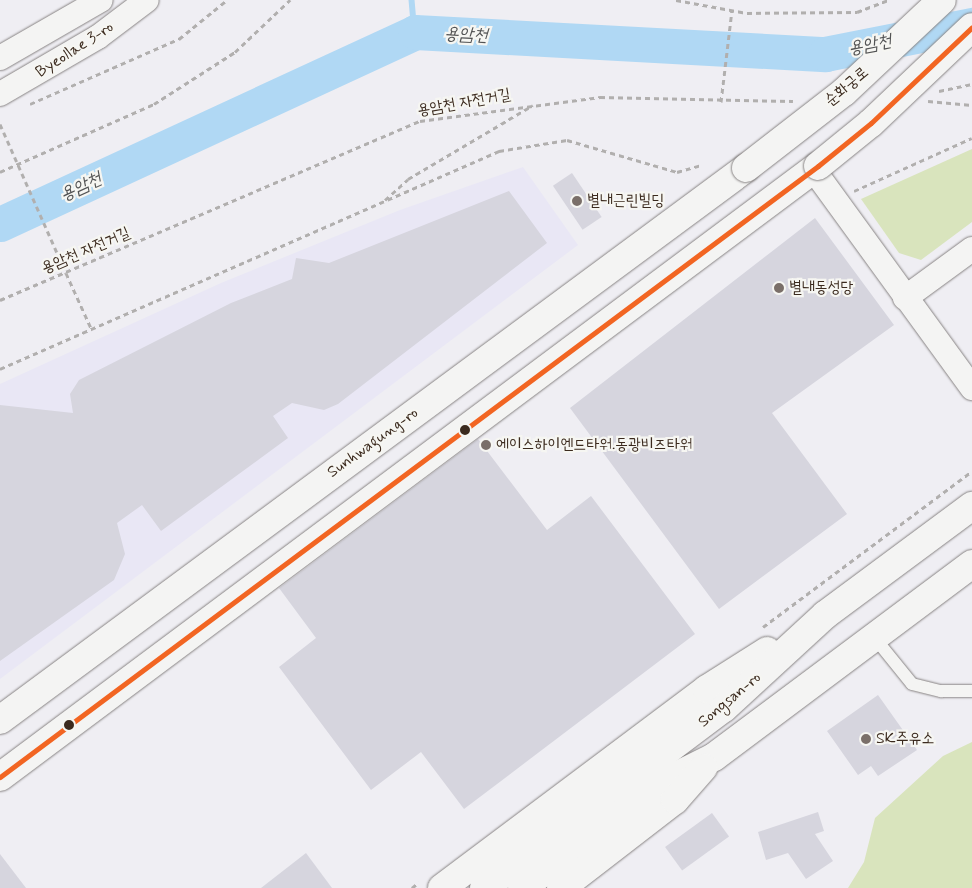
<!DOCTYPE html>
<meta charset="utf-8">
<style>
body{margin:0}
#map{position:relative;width:972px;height:888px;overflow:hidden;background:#efeef3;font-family:Mynerve,"Poor Story",sans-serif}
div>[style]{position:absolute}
.built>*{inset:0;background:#e9e7f5}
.green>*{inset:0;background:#d9e4bd}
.stream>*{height:5.5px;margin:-2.75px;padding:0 2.75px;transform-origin:2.75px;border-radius:2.75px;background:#b0d8f4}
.river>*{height:35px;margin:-17.5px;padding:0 17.5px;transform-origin:17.5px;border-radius:17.5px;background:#b0d8f4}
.building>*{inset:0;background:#d6d5de;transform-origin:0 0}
.path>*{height:3px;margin-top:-1.5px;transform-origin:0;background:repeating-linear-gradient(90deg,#b1afae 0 5px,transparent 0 9px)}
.roads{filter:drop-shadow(0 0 1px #878383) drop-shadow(0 0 1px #878383)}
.service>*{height:12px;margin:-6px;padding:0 6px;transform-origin:6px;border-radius:6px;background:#f4f4f3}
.minor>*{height:24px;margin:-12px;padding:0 12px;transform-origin:12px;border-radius:12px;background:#f4f4f3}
.tertiary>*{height:28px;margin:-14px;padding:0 14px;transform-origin:14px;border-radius:14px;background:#f4f4f3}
.path-bridge>*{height:3px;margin-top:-1.5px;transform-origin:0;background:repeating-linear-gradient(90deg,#b1afae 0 5px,transparent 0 9px)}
.bridges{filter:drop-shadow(0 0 1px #878383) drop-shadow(0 0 1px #878383)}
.tertiary-bridge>*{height:28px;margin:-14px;padding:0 14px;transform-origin:14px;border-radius:14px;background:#f4f4f3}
.bus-1>*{height:5px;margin:-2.5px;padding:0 2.5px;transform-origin:2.5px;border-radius:2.5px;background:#f26522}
.dots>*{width:14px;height:14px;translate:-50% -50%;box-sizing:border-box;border:2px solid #f6f6f2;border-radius:50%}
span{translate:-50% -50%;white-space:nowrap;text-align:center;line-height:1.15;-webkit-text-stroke:4.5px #f6f6f2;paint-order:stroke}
.street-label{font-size:16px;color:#3b2a1e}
.poi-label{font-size:16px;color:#3b2a1e}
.left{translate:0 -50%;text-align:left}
.water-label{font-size:18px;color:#525354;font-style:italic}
</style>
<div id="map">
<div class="built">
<div style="clip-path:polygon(523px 167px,578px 245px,0 679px,0 384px,221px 283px,400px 210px)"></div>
</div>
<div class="green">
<div style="clip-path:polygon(972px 149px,972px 222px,921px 260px,899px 253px,861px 199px)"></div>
<div style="clip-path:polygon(972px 742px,972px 888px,848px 888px,864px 862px,875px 818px,943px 756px)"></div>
</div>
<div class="stream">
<div style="left:412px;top:0;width:32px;rotate:85deg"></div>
</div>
<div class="river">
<div style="left:0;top:224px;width:457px;rotate:-24.8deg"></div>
<div style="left:415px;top:32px;width:411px;rotate:3.1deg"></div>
<div style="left:825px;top:54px;width:150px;rotate:-11.2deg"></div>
</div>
<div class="building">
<div style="left:572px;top:173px;width:53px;height:23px;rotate:56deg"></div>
<div style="clip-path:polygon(509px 191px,547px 243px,338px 404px,324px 410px,292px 403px,273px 416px,288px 438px,161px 531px,142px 505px,117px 523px,125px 554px,114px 580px,0 661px,0 405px,73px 413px,70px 394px,79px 380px,231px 303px,292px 279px,296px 258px,329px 263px)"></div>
<div style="clip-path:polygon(815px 218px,894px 325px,772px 413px,847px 514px,719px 609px,570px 408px)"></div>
<div style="clip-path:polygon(478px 439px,547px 530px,591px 496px,695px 634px,464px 809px,421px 752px,371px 790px,279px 667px,316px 638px,279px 588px)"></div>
<div style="clip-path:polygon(878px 695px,917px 750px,878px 776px,871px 766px,858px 775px,827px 731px)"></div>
<div style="clip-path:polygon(818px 812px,824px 831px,815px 834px,833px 861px,806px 879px,788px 853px,766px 860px,758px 832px)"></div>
<div style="left:712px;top:813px;width:29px;height:58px;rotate:54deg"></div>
<div style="clip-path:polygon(306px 853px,332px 888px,261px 888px)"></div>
<div style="clip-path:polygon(0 854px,26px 888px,0 888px)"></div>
</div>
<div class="path">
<div style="left:676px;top:0;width:72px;rotate:10.4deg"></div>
<div style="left:747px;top:13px;width:110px;rotate:-0.5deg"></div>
<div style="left:857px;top:12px;width:34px;rotate:-21deg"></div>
<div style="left:939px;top:91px;width:34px;rotate:-12deg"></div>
<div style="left:928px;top:101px;width:44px;rotate:5.2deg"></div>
<div style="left:721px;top:102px;width:93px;rotate:-83.2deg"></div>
<div style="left:30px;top:104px;width:163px;rotate:-23.6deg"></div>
<div style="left:179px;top:39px;width:62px;rotate:-39.1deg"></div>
<div style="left:0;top:172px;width:168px;rotate:-23.8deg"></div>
<div style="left:154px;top:104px;width:96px;rotate:-32.7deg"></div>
<div style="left:235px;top:52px;width:76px;rotate:-43.4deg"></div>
<div style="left:854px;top:191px;width:129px;rotate:-24.2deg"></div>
<div style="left:385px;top:200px;width:31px;rotate:-42deg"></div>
<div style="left:408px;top:179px;width:145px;rotate:-30.6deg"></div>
<div style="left:66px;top:273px;width:60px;rotate:65.6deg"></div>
<div style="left:0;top:300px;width:457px;rotate:-23.1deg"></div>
<div style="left:420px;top:121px;width:182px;rotate:-7.6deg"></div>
<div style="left:600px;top:97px;width:193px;rotate:1.2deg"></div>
<div style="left:0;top:369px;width:545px;rotate:-23.6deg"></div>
<div style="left:499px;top:151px;width:69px;rotate:-9.2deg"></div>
<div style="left:567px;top:140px;width:115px;rotate:16.2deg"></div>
<div style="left:677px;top:172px;width:25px;rotate:-16deg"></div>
<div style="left:763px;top:627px;width:261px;rotate:-36.7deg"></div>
<div style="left:412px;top:888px;width:9px;rotate:-41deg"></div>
</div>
<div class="roads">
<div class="service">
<div style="left:874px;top:637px;width:60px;rotate:51deg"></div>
<div style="left:912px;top:684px;width:30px;rotate:14deg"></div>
<div style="left:941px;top:691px;width:31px"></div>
</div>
<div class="minor">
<div style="left:0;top:58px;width:116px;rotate:-29.9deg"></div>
<div style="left:0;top:94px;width:113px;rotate:-30.2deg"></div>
<div style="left:98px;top:37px;width:61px;rotate:-37.1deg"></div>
<div style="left:813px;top:169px;width:271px;rotate:54deg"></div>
<div style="left:905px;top:298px;width:83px;rotate:-36.2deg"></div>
</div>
<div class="tertiary">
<div style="left:0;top:720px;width:928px;rotate:-36.5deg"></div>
<div style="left:0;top:777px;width:1021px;rotate:-36.76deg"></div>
<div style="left:442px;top:888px;width:331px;rotate:-36.9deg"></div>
<div style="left:707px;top:689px;width:71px;rotate:-32.3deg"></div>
<div style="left:484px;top:888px;width:300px;rotate:-36.9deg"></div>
<div style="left:724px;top:708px;width:137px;rotate:-42.6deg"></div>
<div style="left:825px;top:615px;width:183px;rotate:-36.6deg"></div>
<div style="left:522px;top:888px;width:177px;rotate:-36.7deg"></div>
<div style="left:664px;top:782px;width:56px;rotate:-26.6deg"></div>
<div style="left:714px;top:757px;width:322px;rotate:-36.8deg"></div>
<div style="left:561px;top:888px;width:144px;rotate:-37.7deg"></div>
<div style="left:675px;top:800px;width:43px;rotate:-48.8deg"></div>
</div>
</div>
<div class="path-bridge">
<div style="left:0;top:124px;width:163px;rotate:66.1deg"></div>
</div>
<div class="bridges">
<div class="tertiary-bridge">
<div style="left:818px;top:166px;width:68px;rotate:-39.1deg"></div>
<div style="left:871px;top:123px;width:139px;rotate:-43.5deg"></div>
<div style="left:746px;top:168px;width:124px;rotate:-37.8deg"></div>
<div style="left:844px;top:92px;width:134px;rotate:-43.2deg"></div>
</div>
</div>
<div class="bus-1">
<div style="left:0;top:777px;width:1021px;rotate:-36.76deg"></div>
<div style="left:818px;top:166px;width:68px;rotate:-39.1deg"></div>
<div style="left:871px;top:123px;width:139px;rotate:-43.5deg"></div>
</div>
<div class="dots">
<div style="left:577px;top:201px;background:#7a6f69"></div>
<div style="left:779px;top:288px;background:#7a6f69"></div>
<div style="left:465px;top:430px;background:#3b2a1e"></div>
<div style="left:486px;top:445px;background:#7a6f69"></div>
<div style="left:69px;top:725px;background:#3b2a1e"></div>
<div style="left:866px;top:739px;background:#7a6f69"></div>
</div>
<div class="street-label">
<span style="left:75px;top:50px;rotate:-33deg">Byeollae 3-ro</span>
<span style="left:847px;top:87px;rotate:-40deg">순화궁로</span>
<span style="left:464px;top:103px;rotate:-10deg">용암천 자전거길</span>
<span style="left:86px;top:251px;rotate:-23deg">용암천 자전거길</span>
<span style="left:373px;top:443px;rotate:-36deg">Sunhwagung-ro</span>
<span style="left:730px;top:700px;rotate:-40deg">Songsan-ro</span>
</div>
<div class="poi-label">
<span class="left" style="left:587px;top:201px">별내근린빌딩</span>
<span class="left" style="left:789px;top:288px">별내동성당</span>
<span class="left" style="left:496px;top:445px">에이스하이엔드타워.동광비즈타워</span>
<span class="left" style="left:876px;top:739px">SK주유소</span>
</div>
<div class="water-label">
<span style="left:466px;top:35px;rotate:3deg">용암천</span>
<span style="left:870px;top:45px;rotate:-11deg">용암천</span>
<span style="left:81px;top:187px;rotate:-25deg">용암천</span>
</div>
</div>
